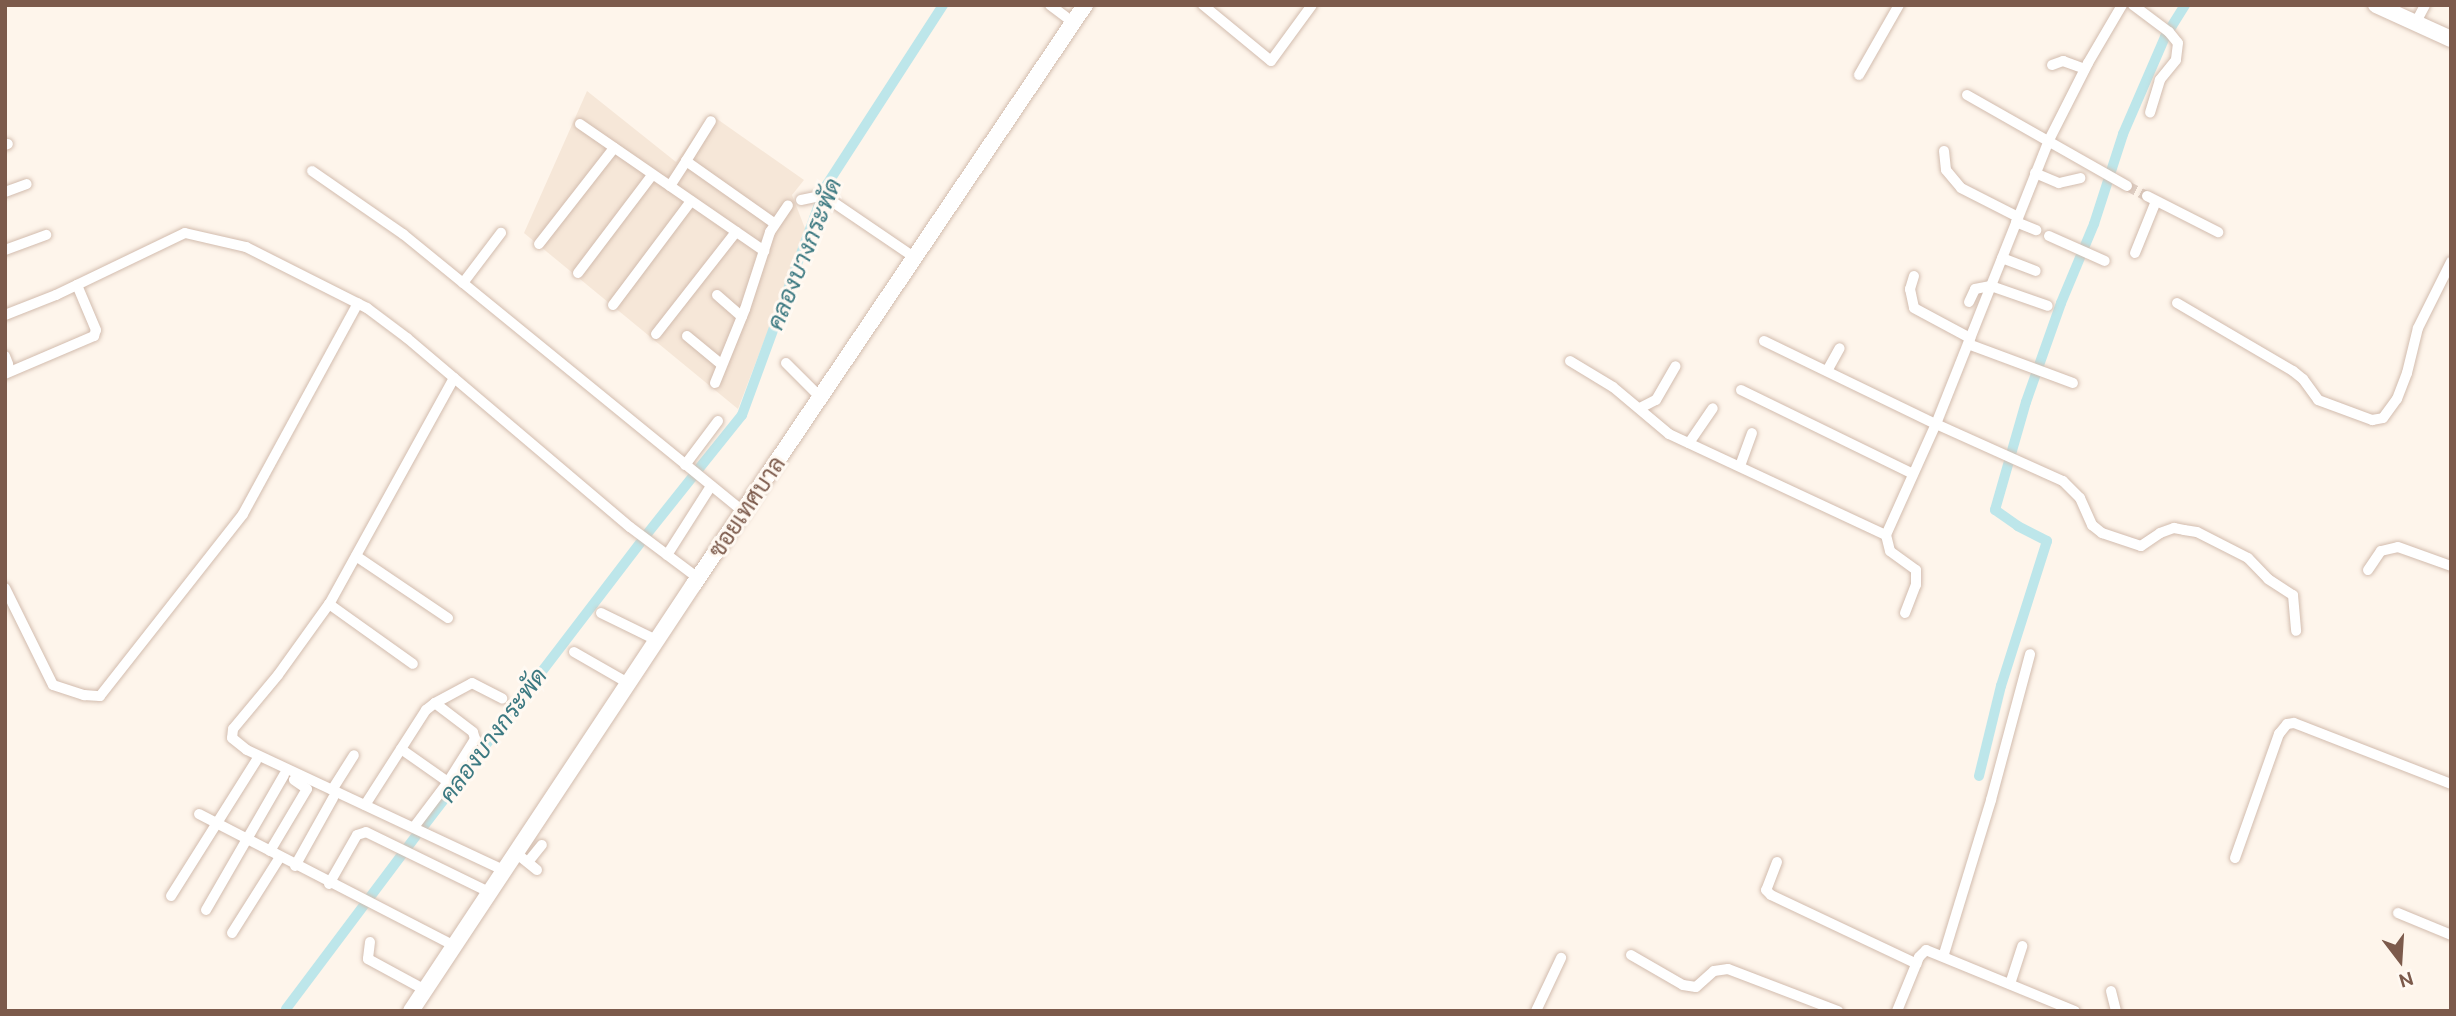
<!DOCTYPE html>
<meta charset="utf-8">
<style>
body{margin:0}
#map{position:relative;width:2456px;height:1016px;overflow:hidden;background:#fef5eb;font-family:Ubuntu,Sarabun,sans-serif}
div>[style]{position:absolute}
.residential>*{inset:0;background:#f6e7d8}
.canal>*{height:10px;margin:-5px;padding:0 5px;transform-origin:5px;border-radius:5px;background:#bde6ea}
.street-tunnel>*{height:10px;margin-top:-5px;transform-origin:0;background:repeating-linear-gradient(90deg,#decec3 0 10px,transparent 0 15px)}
.roads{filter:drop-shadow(0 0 2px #d2bcae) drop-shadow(0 0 2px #d2bcae)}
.street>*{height:10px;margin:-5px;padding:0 5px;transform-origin:5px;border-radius:5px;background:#fff}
.secondary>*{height:16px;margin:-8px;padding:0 8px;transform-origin:8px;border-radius:8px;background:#fff}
span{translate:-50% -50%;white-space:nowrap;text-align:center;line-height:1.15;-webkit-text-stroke:6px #fff9f2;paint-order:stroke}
.street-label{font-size:23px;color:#7c5a4b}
.water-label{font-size:24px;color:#3c7981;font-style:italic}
.frame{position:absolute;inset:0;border:7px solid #7c5a4b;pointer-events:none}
.north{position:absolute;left:2365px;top:925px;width:70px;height:70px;-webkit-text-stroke:5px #fff9f2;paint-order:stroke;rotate:163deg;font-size:19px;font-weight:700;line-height:28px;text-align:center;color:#7c5a4b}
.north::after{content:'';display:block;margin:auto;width:24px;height:32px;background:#7c5a4b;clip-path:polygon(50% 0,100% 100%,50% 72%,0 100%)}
</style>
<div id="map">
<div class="residential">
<div style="clip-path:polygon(587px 91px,676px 162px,710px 114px,804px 180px,792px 195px,806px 231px,738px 409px,524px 233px)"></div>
</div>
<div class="canal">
<div style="left:697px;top:471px;width:72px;rotate:-51.2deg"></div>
<div style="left:742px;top:415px;width:244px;rotate:-69.9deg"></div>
<div style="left:826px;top:186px;width:216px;rotate:-57.1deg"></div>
<div style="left:647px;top:534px;width:75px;rotate:-51.5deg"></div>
<div style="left:1979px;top:776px;width:93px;rotate:-76.3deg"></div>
<div style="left:2001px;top:686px;width:152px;rotate:-72.4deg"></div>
<div style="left:2047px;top:541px;width:33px;rotate:-153deg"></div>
<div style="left:2018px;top:526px;width:28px;rotate:-145deg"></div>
<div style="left:1995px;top:510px;width:112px;rotate:-74deg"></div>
<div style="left:2026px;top:402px;width:105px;rotate:-70.5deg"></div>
<div style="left:2061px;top:303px;width:86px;rotate:-67.3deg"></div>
<div style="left:2094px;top:224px;width:95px;rotate:-72.1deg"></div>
<div style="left:2123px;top:134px;width:106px;rotate:-66.6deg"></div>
<div style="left:2165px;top:37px;width:38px;rotate:-58deg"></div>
<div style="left:423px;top:827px;width:357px;rotate:-52.6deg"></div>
<div style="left:286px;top:1009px;width:216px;rotate:-53.1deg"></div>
</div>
<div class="street-tunnel">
<div style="left:2127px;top:186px;width:22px;rotate:27deg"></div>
</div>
<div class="roads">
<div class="street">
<div style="left:1050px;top:5px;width:30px;rotate:37deg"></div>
<div style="left:1203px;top:5px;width:88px;rotate:39.5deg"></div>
<div style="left:1271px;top:61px;width:69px;rotate:-53.8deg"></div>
<div style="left:2133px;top:5px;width:45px;rotate:36.9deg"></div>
<div style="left:2169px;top:32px;width:14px;rotate:51deg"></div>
<div style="left:2178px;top:43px;width:17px;rotate:97deg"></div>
<div style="left:2176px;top:60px;width:26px;rotate:129deg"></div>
<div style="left:2160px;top:80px;width:34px;rotate:107deg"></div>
<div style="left:2415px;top:24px;width:21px;rotate:-62deg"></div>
<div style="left:2052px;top:65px;width:12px;rotate:-20deg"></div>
<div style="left:2063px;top:61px;width:23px;rotate:20deg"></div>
<div style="left:1859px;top:75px;width:81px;rotate:-60.3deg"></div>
<div style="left:1967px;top:95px;width:184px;rotate:29.6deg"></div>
<div style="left:580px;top:124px;width:224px;rotate:34.6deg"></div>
<div style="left:5px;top:145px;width:3px;rotate:-18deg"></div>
<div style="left:1944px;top:151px;width:19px;rotate:84deg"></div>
<div style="left:1946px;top:170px;width:23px;rotate:50deg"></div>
<div style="left:1961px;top:188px;width:64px;rotate:27deg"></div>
<div style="left:686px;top:161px;width:47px;rotate:-58deg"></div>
<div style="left:312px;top:171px;width:111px;rotate:34.7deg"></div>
<div style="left:403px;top:234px;width:440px;rotate:39.2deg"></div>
<div style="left:2035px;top:173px;width:26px;rotate:23deg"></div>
<div style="left:2059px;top:183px;width:22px;rotate:-13deg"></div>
<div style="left:670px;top:186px;width:30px;rotate:-57deg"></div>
<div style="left:686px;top:161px;width:108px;rotate:35.2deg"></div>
<div style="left:5px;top:192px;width:23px;rotate:-20deg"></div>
<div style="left:2147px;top:196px;width:80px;rotate:26.9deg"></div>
<div style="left:801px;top:200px;width:19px;rotate:-12deg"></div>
<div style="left:820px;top:196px;width:11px;rotate:22deg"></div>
<div style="left:830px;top:200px;width:102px;rotate:34.2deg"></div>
<div style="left:2016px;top:222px;width:22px;rotate:22deg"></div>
<div style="left:2049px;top:236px;width:61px;rotate:24.1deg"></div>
<div style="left:539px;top:244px;width:122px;rotate:-52deg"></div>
<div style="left:5px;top:250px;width:44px;rotate:-20.1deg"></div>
<div style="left:2135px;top:253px;width:56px;rotate:-68deg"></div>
<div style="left:2002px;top:258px;width:36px;rotate:21deg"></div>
<div style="left:578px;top:273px;width:123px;rotate:-52.9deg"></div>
<div style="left:1914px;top:276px;width:14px;rotate:107deg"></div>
<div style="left:1910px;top:289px;width:19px;rotate:78deg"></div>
<div style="left:1914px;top:308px;width:64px;rotate:28.2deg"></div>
<div style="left:463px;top:283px;width:63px;rotate:-52.8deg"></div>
<div style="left:717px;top:295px;width:33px;rotate:41deg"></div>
<div style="left:1969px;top:302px;width:14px;rotate:-65deg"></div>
<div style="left:1975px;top:289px;width:16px;rotate:-11deg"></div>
<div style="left:1991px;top:286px;width:60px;rotate:19.3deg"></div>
<div style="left:2177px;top:303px;width:134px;rotate:30.4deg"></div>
<div style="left:2293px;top:371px;width:13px;rotate:39deg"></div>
<div style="left:2303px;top:379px;width:26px;rotate:54deg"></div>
<div style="left:2318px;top:400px;width:58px;rotate:20.3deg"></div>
<div style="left:2372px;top:420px;width:11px;rotate:-10deg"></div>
<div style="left:2383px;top:418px;width:24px;rotate:-54deg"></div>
<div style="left:2397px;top:399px;width:28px;rotate:-69deg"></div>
<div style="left:2407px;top:373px;width:46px;rotate:-76.3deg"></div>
<div style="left:2418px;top:328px;width:74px;rotate:-63.4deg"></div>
<div style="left:613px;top:305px;width:130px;rotate:-53.1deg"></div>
<div style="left:5px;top:315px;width:55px;rotate:-21.4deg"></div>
<div style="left:56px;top:295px;width:143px;rotate:-25.7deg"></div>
<div style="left:185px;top:233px;width:63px;rotate:12.9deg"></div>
<div style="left:246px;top:247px;width:136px;rotate:26.8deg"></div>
<div style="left:367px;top:308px;width:50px;rotate:36.9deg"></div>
<div style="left:407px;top:338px;width:292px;rotate:40.3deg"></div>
<div style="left:630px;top:527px;width:85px;rotate:36.9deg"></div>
<div style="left:656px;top:334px;width:130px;rotate:-51.9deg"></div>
<div style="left:687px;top:336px;width:45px;rotate:39.6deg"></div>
<div style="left:1764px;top:341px;width:191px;rotate:25.8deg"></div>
<div style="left:1936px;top:424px;width:139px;rotate:24.2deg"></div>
<div style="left:2063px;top:481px;width:24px;rotate:45deg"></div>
<div style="left:2080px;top:498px;width:30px;rotate:66deg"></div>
<div style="left:2092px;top:525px;width:13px;rotate:39deg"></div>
<div style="left:2102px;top:533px;width:41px;rotate:18.4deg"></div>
<div style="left:2141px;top:546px;width:23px;rotate:-34deg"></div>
<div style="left:2160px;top:533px;width:15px;rotate:-20deg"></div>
<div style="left:2174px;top:528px;width:10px;rotate:11deg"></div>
<div style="left:2184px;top:530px;width:13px;rotate:9deg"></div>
<div style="left:2197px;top:532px;width:57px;rotate:27deg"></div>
<div style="left:2248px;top:558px;width:29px;rotate:46deg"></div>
<div style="left:2268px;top:579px;width:30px;rotate:33deg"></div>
<div style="left:2293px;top:595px;width:36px;rotate:85deg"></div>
<div style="left:1968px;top:344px;width:112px;rotate:20.4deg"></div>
<div style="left:5px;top:356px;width:9px;rotate:69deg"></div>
<div style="left:1570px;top:361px;width:50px;rotate:31.2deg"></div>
<div style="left:1613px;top:387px;width:73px;rotate:40deg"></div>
<div style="left:1669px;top:434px;width:239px;rotate:25deg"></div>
<div style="left:786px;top:363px;width:49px;rotate:45deg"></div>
<div style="left:1827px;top:371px;width:26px;rotate:-61deg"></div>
<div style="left:5px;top:374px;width:97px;rotate:-23.1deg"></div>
<div style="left:94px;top:336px;width:6px;rotate:-72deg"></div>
<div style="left:96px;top:330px;width:49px;rotate:-112.9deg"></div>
<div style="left:454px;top:378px;width:258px;rotate:118.9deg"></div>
<div style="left:329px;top:604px;width:87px;rotate:125.7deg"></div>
<div style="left:278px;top:675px;width:70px;rotate:129.8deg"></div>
<div style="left:233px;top:729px;width:9px;rotate:96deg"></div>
<div style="left:232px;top:738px;width:19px;rotate:39deg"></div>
<div style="left:247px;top:750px;width:285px;rotate:25.1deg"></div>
<div style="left:715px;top:383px;width:80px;rotate:-67.9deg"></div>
<div style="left:745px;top:309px;width:81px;rotate:-72deg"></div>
<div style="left:770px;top:232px;width:32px;rotate:-56deg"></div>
<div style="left:1741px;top:390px;width:191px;rotate:26deg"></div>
<div style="left:1640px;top:408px;width:18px;rotate:-27deg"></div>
<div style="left:1656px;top:400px;width:39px;rotate:-60deg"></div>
<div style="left:1689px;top:443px;width:42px;rotate:-55.6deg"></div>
<div style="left:685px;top:465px;width:55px;rotate:-53.1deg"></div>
<div style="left:1740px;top:466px;width:35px;rotate:-70deg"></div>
<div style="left:667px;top:555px;width:82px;rotate:-57.5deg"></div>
<div style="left:356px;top:556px;width:111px;rotate:34deg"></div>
<div style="left:2368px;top:570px;width:23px;rotate:-56deg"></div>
<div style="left:2381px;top:551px;width:17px;rotate:-13deg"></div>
<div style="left:2398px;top:547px;width:56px;rotate:19.7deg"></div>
<div style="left:5px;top:588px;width:108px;rotate:63.7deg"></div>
<div style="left:53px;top:685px;width:33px;rotate:18deg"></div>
<div style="left:84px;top:695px;width:16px;rotate:4deg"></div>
<div style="left:100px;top:696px;width:231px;rotate:-51.8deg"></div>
<div style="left:243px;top:514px;width:240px;rotate:-61.4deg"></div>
<div style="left:329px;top:604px;width:103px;rotate:35.5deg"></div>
<div style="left:601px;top:613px;width:61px;rotate:26.1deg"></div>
<div style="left:1905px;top:613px;width:30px;rotate:-69deg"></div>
<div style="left:1916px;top:585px;width:15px;rotate:-90deg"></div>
<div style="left:1916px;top:570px;width:32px;rotate:-144deg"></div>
<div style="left:1890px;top:551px;width:16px;rotate:-104deg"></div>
<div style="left:1886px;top:535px;width:122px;rotate:-65.8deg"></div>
<div style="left:1936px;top:424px;width:303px;rotate:-68.3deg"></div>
<div style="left:2048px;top:142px;width:89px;rotate:-63.1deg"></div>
<div style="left:2088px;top:63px;width:67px;rotate:-59.6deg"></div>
<div style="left:574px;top:652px;width:62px;rotate:29.9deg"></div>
<div style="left:401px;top:749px;width:57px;rotate:35.1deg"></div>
<div style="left:332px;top:790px;width:41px;rotate:-57.8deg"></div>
<div style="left:365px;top:805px;width:113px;rotate:-57.3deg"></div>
<div style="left:426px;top:710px;width:11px;rotate:-38deg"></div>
<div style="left:435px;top:703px;width:42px;rotate:-28.4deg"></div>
<div style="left:472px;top:683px;width:34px;rotate:27deg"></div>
<div style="left:199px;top:814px;width:288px;rotate:27.3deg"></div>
<div style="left:414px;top:827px;width:56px;rotate:-52.9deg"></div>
<div style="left:448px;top:782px;width:51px;rotate:-57.9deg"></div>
<div style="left:475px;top:739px;width:7px;rotate:-106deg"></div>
<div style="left:473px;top:732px;width:48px;rotate:-142.7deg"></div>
<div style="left:270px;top:851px;width:72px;rotate:-59.2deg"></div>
<div style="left:307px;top:789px;width:16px;rotate:-145deg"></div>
<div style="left:516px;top:853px;width:27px;rotate:39deg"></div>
<div style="left:2235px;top:858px;width:132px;rotate:-70.5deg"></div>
<div style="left:2279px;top:734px;width:13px;rotate:-51deg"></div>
<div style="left:2287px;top:724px;width:7px;rotate:-8deg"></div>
<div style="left:2294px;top:723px;width:168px;rotate:21.2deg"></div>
<div style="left:528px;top:862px;width:22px;rotate:-51deg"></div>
<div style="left:1777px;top:862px;width:30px;rotate:111deg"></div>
<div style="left:1766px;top:890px;width:7px;rotate:45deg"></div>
<div style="left:1771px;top:895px;width:161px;rotate:25.3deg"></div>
<div style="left:295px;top:866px;width:78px;rotate:-60.8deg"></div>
<div style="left:329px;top:884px;width:56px;rotate:-60.3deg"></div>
<div style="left:357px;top:835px;width:9px;rotate:-18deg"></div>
<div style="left:366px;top:832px;width:139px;rotate:26deg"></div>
<div style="left:171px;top:896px;width:160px;rotate:-57.8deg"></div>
<div style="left:206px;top:910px;width:156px;rotate:-60deg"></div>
<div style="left:2398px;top:913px;width:57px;rotate:22.5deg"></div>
<div style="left:232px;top:933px;width:90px;rotate:-57.7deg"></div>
<div style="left:370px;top:942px;width:17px;rotate:97deg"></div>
<div style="left:368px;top:959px;width:65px;rotate:28.5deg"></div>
<div style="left:1944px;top:954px;width:161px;rotate:-73deg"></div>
<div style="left:1991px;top:800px;width:151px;rotate:-75deg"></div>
<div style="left:1631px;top:955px;width:60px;rotate:30deg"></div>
<div style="left:1683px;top:985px;width:13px;rotate:9deg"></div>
<div style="left:1696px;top:987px;width:24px;rotate:-42deg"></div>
<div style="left:1714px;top:971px;width:14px;rotate:-8deg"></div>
<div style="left:1728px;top:969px;width:118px;rotate:20.9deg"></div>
<div style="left:2010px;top:984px;width:40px;rotate:-72deg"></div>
<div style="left:2111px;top:991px;width:21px;rotate:76deg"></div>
<div style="left:1536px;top:1011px;width:59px;rotate:-64.7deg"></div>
<div style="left:1897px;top:1011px;width:58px;rotate:-67.8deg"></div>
<div style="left:1919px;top:957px;width:10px;rotate:-45deg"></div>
<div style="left:1926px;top:950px;width:161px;rotate:22.3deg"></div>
</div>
<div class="secondary">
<div style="left:2376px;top:5px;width:82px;rotate:24.4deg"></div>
<div style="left:411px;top:1011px;width:512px;rotate:-56.47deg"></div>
<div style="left:694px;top:584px;width:699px;rotate:-55.97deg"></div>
</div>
</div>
<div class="street-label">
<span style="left:747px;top:507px;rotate:-56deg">ซอยเทศบาล</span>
</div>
<div class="water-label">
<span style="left:804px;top:254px;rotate:-68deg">คลองบางกระพัด</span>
<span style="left:493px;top:735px;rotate:-53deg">คลองบางกระพัด</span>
</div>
<div class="frame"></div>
<div class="north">N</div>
</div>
